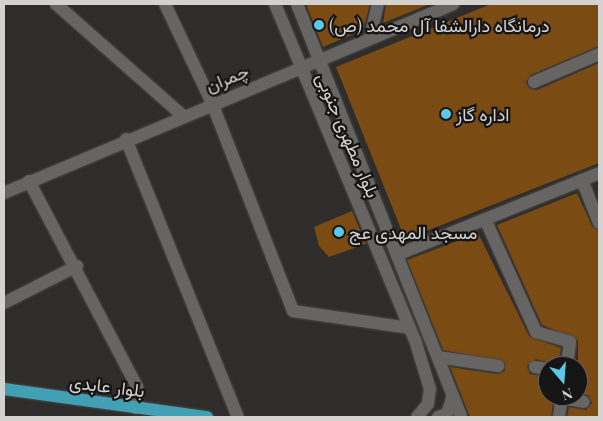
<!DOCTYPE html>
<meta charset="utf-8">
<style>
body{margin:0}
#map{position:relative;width:603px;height:421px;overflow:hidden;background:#2f2d2b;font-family:"Playfair Display",Vazirmatn,serif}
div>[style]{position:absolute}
.building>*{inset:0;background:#7a4b12}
.roads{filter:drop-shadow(0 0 1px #4c4a48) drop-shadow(0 0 1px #4c4a48)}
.minor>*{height:12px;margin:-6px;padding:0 6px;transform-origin:6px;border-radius:6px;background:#676563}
.major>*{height:12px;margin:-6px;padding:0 6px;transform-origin:6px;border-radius:6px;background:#42a0b5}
.dots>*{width:14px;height:14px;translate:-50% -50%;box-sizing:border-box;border:2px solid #161515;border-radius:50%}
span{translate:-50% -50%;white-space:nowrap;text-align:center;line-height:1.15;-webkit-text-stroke:4.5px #161515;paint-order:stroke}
.poi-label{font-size:18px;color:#d3d2d0}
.left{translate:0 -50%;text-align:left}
.street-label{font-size:18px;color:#d3d2d0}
.frame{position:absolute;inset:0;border:5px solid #d3d2d0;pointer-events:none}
.north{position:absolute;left:538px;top:356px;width:50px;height:50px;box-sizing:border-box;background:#161515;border:1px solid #626160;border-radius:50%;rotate:162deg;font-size:14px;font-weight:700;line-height:20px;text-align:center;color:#d3d2d0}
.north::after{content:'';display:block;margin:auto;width:18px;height:22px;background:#5ac8e6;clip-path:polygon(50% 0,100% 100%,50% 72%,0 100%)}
</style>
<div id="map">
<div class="building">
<div style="clip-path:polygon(306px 4px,370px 4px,363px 30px,323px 47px)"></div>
<div style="clip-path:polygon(386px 4px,430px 4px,383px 23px)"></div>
<div style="clip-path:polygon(491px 4px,599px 4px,599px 46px,531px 75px,526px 82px,529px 88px,537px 90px,599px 63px,599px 163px,411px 237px,403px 234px,336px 67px)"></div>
<div style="clip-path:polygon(577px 193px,592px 226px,599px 231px,599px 417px,567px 417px,569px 407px,586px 410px,592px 403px,589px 396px,578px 393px,578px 340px,542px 325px,497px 225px)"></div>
<div style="clip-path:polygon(352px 211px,366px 244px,329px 257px,319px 246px,314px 227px)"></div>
<div style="clip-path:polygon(478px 233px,529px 336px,561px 348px,559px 366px,536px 359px,527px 366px,530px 374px,548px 377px,548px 396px,554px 396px,551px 417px,470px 417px,450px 367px,497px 374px,505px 371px,505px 363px,443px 350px,407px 260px)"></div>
</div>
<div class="roads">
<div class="minor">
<div style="left:56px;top:4px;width:168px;rotate:41.4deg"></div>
<div style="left:165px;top:4px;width:110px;rotate:64.6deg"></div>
<div style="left:212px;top:103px;width:223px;rotate:68.7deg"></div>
<div style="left:293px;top:311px;width:117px;rotate:8.3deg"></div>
<div style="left:275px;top:4px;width:364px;rotate:67.4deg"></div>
<div style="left:415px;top:340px;width:51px;rotate:73deg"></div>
<div style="left:430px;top:389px;width:15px;rotate:98deg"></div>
<div style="left:428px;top:404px;width:17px;rotate:130deg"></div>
<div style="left:297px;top:4px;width:444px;rotate:68.3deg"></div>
<div style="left:370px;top:38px;width:35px;rotate:-77deg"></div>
<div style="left:534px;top:82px;width:71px;rotate:-23.3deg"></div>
<div style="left:126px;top:139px;width:300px;rotate:68.1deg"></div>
<div style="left:582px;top:180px;width:46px;rotate:68.4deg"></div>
<div style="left:29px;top:181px;width:233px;rotate:62.3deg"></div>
<div style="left:137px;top:387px;width:21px;rotate:93deg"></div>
<div style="left:4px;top:193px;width:487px;rotate:-22.8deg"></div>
<div style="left:485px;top:219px;width:124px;rotate:65.7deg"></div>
<div style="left:536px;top:332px;width:35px;rotate:16deg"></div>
<div style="left:570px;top:342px;width:24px;rotate:97deg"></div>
<div style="left:399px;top:254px;width:216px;rotate:-22deg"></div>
<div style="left:4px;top:303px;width:82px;rotate:-26.9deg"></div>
<div style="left:438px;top:357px;width:61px;rotate:8.5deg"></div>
<div style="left:535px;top:367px;width:13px;rotate:9deg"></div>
<div style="left:562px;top:398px;width:22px;rotate:10deg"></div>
<div style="left:438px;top:417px;width:9px;rotate:-18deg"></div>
<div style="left:447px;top:414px;width:19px;rotate:-72deg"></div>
<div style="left:559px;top:417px;width:21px;rotate:-82deg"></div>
</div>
<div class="major">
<div style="left:4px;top:389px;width:205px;rotate:7.9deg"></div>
</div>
</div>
<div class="dots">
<div style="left:319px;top:25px;background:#5ac8e6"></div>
<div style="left:446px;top:114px;background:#5ac8e6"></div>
<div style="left:339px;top:232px;background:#5ac8e6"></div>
</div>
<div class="poi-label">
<span class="left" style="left:329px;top:25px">درمانگاه دارالشفا آل محمد (ص)</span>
<span class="left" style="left:456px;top:114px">اداره گاز</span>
<span class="left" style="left:349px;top:232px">مسجد المهدی عج</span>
</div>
<div class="street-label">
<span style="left:227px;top:78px;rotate:-22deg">چمران</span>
<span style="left:348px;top:135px;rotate:67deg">بلوار مطهری جنوبی</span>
<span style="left:107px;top:386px;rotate:7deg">بلوار عابدی</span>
</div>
<div class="frame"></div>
<div class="north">N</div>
</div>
